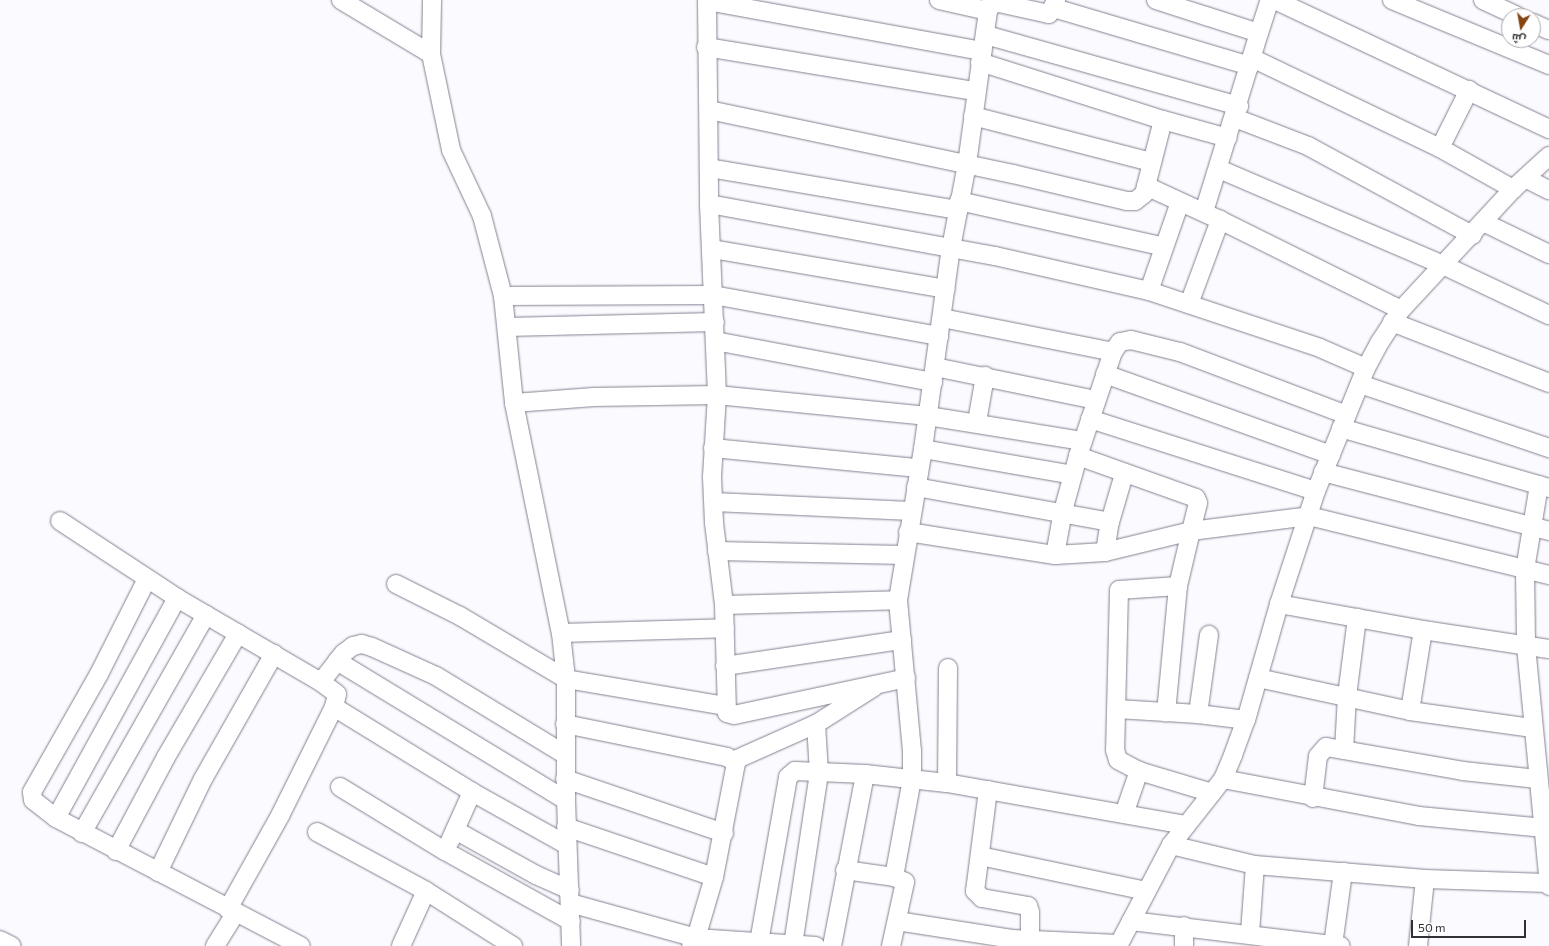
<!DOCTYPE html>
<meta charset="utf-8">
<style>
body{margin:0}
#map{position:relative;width:1549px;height:946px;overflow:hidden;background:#fbfafe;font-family:Commissioner,Cairo,sans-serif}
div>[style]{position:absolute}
.roads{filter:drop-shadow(0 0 1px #848091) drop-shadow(0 0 1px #848091)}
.minor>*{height:18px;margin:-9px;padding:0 9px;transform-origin:9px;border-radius:9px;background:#fff}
span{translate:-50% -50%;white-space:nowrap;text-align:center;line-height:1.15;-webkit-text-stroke:3px #fff;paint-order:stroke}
.north{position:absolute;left:1501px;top:8px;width:40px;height:40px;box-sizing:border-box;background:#fff;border:1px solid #adacaf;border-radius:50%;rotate:191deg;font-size:11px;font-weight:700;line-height:16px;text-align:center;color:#323037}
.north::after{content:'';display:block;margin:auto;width:14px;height:18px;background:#864410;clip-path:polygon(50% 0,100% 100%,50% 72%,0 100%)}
.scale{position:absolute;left:1411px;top:920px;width:115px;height:18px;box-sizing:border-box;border:2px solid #323037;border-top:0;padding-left:5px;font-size:12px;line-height:14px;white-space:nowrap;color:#323037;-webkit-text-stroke:3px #fff;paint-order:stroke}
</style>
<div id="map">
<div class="roads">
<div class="minor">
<div style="left:341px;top:0;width:105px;rotate:31deg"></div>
<div style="left:431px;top:54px;width:98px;rotate:78.2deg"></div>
<div style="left:451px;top:150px;width:73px;rotate:64.8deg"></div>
<div style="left:482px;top:216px;width:83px;rotate:75.3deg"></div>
<div style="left:503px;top:296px;width:108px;rotate:84.1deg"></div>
<div style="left:514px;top:403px;width:235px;rotate:78.5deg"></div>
<div style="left:561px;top:633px;width:46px;rotate:83.8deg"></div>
<div style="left:566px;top:679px;width:121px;rotate:90deg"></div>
<div style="left:566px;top:800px;width:146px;rotate:88deg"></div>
<div style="left:707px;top:0;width:204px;rotate:89.4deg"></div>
<div style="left:709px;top:204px;width:191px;rotate:87.6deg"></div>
<div style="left:717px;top:395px;width:82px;rotate:93.5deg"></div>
<div style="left:712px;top:477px;width:46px;rotate:87.5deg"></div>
<div style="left:714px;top:523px;width:83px;rotate:83deg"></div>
<div style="left:724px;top:605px;width:108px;rotate:88.4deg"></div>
<div style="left:727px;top:713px;width:7px;rotate:16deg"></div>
<div style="left:734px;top:715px;width:176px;rotate:-12.1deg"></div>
<div style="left:939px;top:0;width:50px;rotate:12.7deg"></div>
<div style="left:1156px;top:0;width:108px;rotate:17.8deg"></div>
<div style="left:1259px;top:33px;width:187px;rotate:107.1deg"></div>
<div style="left:1275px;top:0;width:303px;rotate:25.2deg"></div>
<div style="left:1392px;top:0;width:170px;rotate:22.5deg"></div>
<div style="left:1483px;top:0;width:38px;rotate:25deg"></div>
<div style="left:707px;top:1px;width:280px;rotate:10.3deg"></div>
<div style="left:1054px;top:8px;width:204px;rotate:16.5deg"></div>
<div style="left:1533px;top:23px;width:17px;rotate:24deg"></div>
<div style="left:1259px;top:33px;width:35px;rotate:-72deg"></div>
<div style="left:986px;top:35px;width:263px;rotate:15.7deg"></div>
<div style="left:706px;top:47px;width:274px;rotate:9.3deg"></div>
<div style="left:431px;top:54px;width:54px;rotate:-88.9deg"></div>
<div style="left:1252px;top:58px;width:208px;rotate:25.6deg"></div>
<div style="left:1440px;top:148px;width:84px;rotate:29.3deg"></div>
<div style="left:980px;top:62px;width:192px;rotate:17.6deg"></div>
<div style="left:1163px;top:120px;width:67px;rotate:15.5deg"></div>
<div style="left:709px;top:110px;width:311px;rotate:11.9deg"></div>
<div style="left:1013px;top:174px;width:117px;rotate:13.3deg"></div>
<div style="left:1127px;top:201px;width:8px"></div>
<div style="left:1135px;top:201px;width:11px;rotate:-38deg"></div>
<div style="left:1144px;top:194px;width:76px;rotate:-75.6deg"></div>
<div style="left:973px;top:116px;width:184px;rotate:14.5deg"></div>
<div style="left:1235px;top:118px;width:78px;rotate:21deg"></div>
<div style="left:1308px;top:146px;width:187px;rotate:28.5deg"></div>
<div style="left:1440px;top:148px;width:65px;rotate:-63.4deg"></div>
<div style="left:709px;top:168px;width:253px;rotate:9.6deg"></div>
<div style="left:1219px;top:169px;width:244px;rotate:23.2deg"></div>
<div style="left:1443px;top:265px;width:117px;rotate:25.3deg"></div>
<div style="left:1525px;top:178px;width:27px;rotate:27deg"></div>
<div style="left:1146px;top:186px;width:81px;rotate:24.7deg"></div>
<div style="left:1220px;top:220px;width:202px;rotate:26.4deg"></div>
<div style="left:959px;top:201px;width:210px;rotate:12.6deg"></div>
<div style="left:709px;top:204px;width:291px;rotate:10.3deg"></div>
<div style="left:995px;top:256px;width:158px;rotate:12.8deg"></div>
<div style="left:1149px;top:291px;width:180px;rotate:18.4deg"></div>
<div style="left:1320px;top:348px;width:50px;rotate:23.5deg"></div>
<div style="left:1483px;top:222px;width:73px;rotate:25.9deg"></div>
<div style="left:712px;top:249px;width:237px;rotate:9.7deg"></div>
<div style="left:1149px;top:291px;width:94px;rotate:-70.8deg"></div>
<div style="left:503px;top:296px;width:210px;rotate:-0.3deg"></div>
<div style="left:713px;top:295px;width:230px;rotate:10.3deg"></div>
<div style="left:1189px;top:304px;width:90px;rotate:-69.7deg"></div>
<div style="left:942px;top:318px;width:174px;rotate:11.2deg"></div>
<div style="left:1392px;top:322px;width:168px;rotate:21.2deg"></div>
<div style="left:507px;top:327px;width:208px;rotate:-1.4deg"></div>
<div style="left:715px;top:341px;width:222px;rotate:10.7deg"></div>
<div style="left:935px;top:367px;width:164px;rotate:11.6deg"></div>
<div style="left:1105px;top:374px;width:240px;rotate:19.7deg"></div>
<div style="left:1360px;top:384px;width:200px;rotate:18.7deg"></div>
<div style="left:514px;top:403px;width:80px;rotate:-4.3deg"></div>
<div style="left:594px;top:397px;width:123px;rotate:-0.9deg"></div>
<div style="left:717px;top:395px;width:212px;rotate:5.7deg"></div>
<div style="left:928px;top:416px;width:157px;rotate:9.2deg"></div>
<div style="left:1090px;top:419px;width:237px;rotate:17.7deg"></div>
<div style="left:977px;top:422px;width:47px;rotate:-80.1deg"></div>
<div style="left:1341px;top:428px;width:216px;rotate:16.1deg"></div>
<div style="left:713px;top:448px;width:206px;rotate:5.6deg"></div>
<div style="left:923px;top:449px;width:152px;rotate:9.8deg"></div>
<div style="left:1078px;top:456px;width:125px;rotate:19.6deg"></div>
<div style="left:1196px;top:498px;width:5px;rotate:68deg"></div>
<div style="left:1198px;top:503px;width:29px;rotate:104deg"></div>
<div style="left:1191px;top:531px;width:119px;rotate:-7.2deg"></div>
<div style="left:1309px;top:516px;width:247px;rotate:13.8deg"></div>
<div style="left:1323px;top:472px;width:234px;rotate:14.6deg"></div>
<div style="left:1539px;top:485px;width:86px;rotate:99.4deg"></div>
<div style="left:1525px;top:570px;width:76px;rotate:89.2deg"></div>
<div style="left:1526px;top:646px;width:241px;rotate:84.5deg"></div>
<div style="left:916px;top:487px;width:197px;rotate:10.2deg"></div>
<div style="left:714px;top:502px;width:197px;rotate:2.6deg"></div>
<div style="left:60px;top:521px;width:140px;rotate:33.3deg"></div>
<div style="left:177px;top:598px;width:167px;rotate:30.3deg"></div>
<div style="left:321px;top:682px;width:20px;rotate:37deg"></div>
<div style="left:337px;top:694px;width:13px;rotate:103deg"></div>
<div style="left:334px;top:707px;width:119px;rotate:116.4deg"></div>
<div style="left:281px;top:814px;width:109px;rotate:119.2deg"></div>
<div style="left:908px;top:532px;width:149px;rotate:8.9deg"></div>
<div style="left:1055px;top:555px;width:50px;rotate:-3.4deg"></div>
<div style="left:1105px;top:552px;width:89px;rotate:-13.7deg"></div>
<div style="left:1191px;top:531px;width:57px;rotate:103.3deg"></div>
<div style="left:1178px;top:586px;width:127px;rotate:95.4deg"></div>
<div style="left:717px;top:551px;width:187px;rotate:1.2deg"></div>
<div style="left:1105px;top:552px;width:30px;rotate:-81deg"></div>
<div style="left:1110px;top:522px;width:50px;rotate:-73.7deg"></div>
<div style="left:1055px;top:555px;width:45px;rotate:-79.7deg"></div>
<div style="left:1063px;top:511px;width:57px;rotate:-74.7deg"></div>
<div style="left:1078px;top:456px;width:110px;rotate:-71.4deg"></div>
<div style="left:1113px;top:352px;width:12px;rotate:-55deg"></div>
<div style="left:1120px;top:342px;width:11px;rotate:-10deg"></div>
<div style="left:1131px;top:340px;width:50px;rotate:13.8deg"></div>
<div style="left:1180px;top:352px;width:178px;rotate:20.7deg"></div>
<div style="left:396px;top:584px;width:72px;rotate:26.6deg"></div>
<div style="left:460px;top:616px;width:123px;rotate:30.7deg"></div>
<div style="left:566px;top:679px;width:161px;rotate:9.6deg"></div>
<div style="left:1178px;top:586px;width:59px;rotate:176.1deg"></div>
<div style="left:1119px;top:590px;width:160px;rotate:91.4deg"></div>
<div style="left:1115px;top:750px;width:10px;rotate:73deg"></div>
<div style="left:1118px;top:760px;width:24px;rotate:28deg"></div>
<div style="left:1139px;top:771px;width:76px;rotate:16.8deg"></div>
<div style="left:177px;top:598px;width:251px;rotate:118.8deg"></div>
<div style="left:56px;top:818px;width:276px;rotate:27.6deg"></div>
<div style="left:1279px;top:604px;width:146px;rotate:10.2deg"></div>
<div style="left:1423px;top:630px;width:127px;rotate:8.6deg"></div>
<div style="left:724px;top:605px;width:174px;rotate:-1.6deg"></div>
<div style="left:561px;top:633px;width:164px;rotate:-1.7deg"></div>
<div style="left:337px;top:661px;width:268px;rotate:31.3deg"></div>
<div style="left:725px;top:666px;width:179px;rotate:-8.4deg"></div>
<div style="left:1258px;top:678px;width:156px;rotate:12.2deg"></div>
<div style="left:1410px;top:711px;width:124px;rotate:7.9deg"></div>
<div style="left:321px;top:682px;width:37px;rotate:-52deg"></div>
<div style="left:344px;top:653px;width:11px;rotate:-38deg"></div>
<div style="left:353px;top:646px;width:9px;rotate:-13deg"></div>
<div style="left:362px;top:644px;width:10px;rotate:17deg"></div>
<div style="left:372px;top:647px;width:70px;rotate:24.4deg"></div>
<div style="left:436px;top:676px;width:152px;rotate:31.3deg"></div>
<div style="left:334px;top:707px;width:162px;rotate:31.6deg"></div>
<div style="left:472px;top:792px;width:109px;rotate:29.2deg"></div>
<div style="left:1117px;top:709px;width:81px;rotate:3.5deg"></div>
<div style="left:1198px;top:714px;width:48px;rotate:7.1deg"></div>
<div style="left:1410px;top:711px;width:82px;rotate:-80.9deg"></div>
<div style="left:1198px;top:714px;width:80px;rotate:-82.1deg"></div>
<div style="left:565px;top:724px;width:165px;rotate:11.5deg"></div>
<div style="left:727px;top:757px;width:11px;rotate:34deg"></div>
<div style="left:736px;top:763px;width:116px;rotate:100.9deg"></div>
<div style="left:714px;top:877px;width:64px;rotate:106.4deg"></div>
<div style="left:696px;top:938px;width:9px;rotate:122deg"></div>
<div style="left:1344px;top:750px;width:54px;rotate:-86.8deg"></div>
<div style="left:1347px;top:696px;width:79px;rotate:-82.7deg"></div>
<div style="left:735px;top:760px;width:89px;rotate:-24deg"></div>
<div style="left:816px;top:724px;width:69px;rotate:-32.5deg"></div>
<div style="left:565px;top:779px;width:168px;rotate:18.8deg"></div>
<div style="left:1223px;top:779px;width:199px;rotate:10.7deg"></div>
<div style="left:1419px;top:816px;width:126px;rotate:5.5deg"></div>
<div style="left:947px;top:783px;width:115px;rotate:-89.5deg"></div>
<div style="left:340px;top:787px;width:123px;rotate:31.4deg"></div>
<div style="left:445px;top:851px;width:144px;rotate:29.1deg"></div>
<div style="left:988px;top:790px;width:102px;rotate:97.3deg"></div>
<div style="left:975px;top:891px;width:10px;rotate:45deg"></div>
<div style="left:982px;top:898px;width:47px;rotate:9.9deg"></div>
<div style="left:1028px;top:906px;width:6px;rotate:72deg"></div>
<div style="left:1030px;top:912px;width:28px;rotate:90deg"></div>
<div style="left:1313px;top:798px;width:42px;rotate:-83.2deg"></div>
<div style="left:1318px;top:756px;width:12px;rotate:-48deg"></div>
<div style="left:1326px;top:747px;width:139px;rotate:9.9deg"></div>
<div style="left:1463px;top:771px;width:75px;rotate:6.1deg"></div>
<div style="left:1124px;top:814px;width:46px;rotate:-70.8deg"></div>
<div style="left:56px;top:818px;width:29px;rotate:-142deg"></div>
<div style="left:33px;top:800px;width:8px;rotate:-97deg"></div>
<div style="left:32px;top:792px;width:136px;rotate:-60.4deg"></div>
<div style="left:99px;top:674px;width:106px;rotate:-63.2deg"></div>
<div style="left:566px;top:827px;width:156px;rotate:18.7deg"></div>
<div style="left:455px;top:830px;width:93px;rotate:29.1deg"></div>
<div style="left:536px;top:875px;width:37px;rotate:24deg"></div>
<div style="left:317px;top:832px;width:124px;rotate:28.4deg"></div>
<div style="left:426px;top:891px;width:103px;rotate:32.3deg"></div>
<div style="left:82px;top:833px;width:251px;rotate:-60.4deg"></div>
<div style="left:450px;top:841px;width:54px;rotate:-65.8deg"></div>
<div style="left:1171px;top:845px;width:86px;rotate:13.4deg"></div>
<div style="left:1255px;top:865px;width:171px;rotate:4.7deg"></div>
<div style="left:1425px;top:879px;width:122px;rotate:1.9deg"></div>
<div style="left:116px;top:851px;width:106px;rotate:-62deg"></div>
<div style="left:166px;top:757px;width:143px;rotate:-59.7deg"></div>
<div style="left:980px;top:856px;width:170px;rotate:11.9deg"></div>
<div style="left:845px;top:870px;width:49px;rotate:8.1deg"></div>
<div style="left:894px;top:877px;width:12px;rotate:24deg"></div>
<div style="left:905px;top:882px;width:66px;rotate:102.3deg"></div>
<div style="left:158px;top:872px;width:103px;rotate:-64.2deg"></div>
<div style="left:203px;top:779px;width:144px;rotate:-60.4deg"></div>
<div style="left:894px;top:877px;width:100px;rotate:-79.6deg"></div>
<div style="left:912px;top:779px;width:28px;rotate:-90deg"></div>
<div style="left:912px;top:751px;width:152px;rotate:-95.3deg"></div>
<div style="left:898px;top:600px;width:153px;rotate:-80.6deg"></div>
<div style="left:923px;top:449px;width:203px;rotate:-82.1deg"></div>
<div style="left:951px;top:248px;width:86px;rotate:-79.2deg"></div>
<div style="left:967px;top:164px;width:154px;rotate:-82.2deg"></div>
<div style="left:988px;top:11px;width:6px;rotate:-72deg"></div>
<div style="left:990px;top:5px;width:9px;rotate:-13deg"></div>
<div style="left:999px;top:3px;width:51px;rotate:12.4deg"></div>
<div style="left:1049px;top:14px;width:16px;rotate:-63deg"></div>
<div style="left:570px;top:903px;width:131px;rotate:15.5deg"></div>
<div style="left:696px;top:938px;width:120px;rotate:3.8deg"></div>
<div style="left:897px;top:921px;width:116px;rotate:8.9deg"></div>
<div style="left:1012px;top:939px;width:106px;rotate:2.7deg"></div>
<div style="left:1131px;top:921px;width:211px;rotate:6.8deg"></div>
<div style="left:1184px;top:926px;width:20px;rotate:90deg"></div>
<div style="left:1250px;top:933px;width:68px;rotate:-85.8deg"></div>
<div style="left:0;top:940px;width:13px;rotate:27deg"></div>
<div style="left:759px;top:942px;width:168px;rotate:-80deg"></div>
<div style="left:788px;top:777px;width:9px;rotate:-41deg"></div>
<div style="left:795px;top:771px;width:70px;rotate:2.5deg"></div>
<div style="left:865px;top:774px;width:82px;rotate:6.3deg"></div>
<div style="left:947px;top:783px;width:243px;rotate:10deg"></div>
<div style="left:793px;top:945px;width:174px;rotate:-81.4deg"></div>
<div style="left:819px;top:773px;width:49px;rotate:-93.5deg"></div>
<div style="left:1333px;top:945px;width:74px;rotate:-82.2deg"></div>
<div style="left:215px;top:946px;width:40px;rotate:-58deg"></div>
<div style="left:401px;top:946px;width:60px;rotate:-65.6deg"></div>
<div style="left:832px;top:946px;width:175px;rotate:-79.1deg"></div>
<div style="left:1118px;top:946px;width:114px;rotate:-62.3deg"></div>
<div style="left:1171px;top:845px;width:84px;rotate:-51.8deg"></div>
<div style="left:1223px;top:779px;width:26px;rotate:-67deg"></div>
<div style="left:1233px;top:755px;width:37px;rotate:-70deg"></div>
<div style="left:1246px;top:720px;width:121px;rotate:-74.1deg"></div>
<div style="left:1279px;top:604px;width:119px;rotate:-71.9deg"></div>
<div style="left:1316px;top:491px;width:133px;rotate:-67.9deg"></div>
<div style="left:1366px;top:368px;width:30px;rotate:-62deg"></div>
<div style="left:1380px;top:342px;width:38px;rotate:-57deg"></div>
<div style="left:1401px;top:310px;width:165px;rotate:-47.2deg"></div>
<div style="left:1513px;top:189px;width:49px;rotate:-42.5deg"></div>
<div style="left:1418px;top:946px;width:67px;rotate:-84deg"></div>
</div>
</div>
<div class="north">ش</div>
<div class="scale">50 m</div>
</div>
